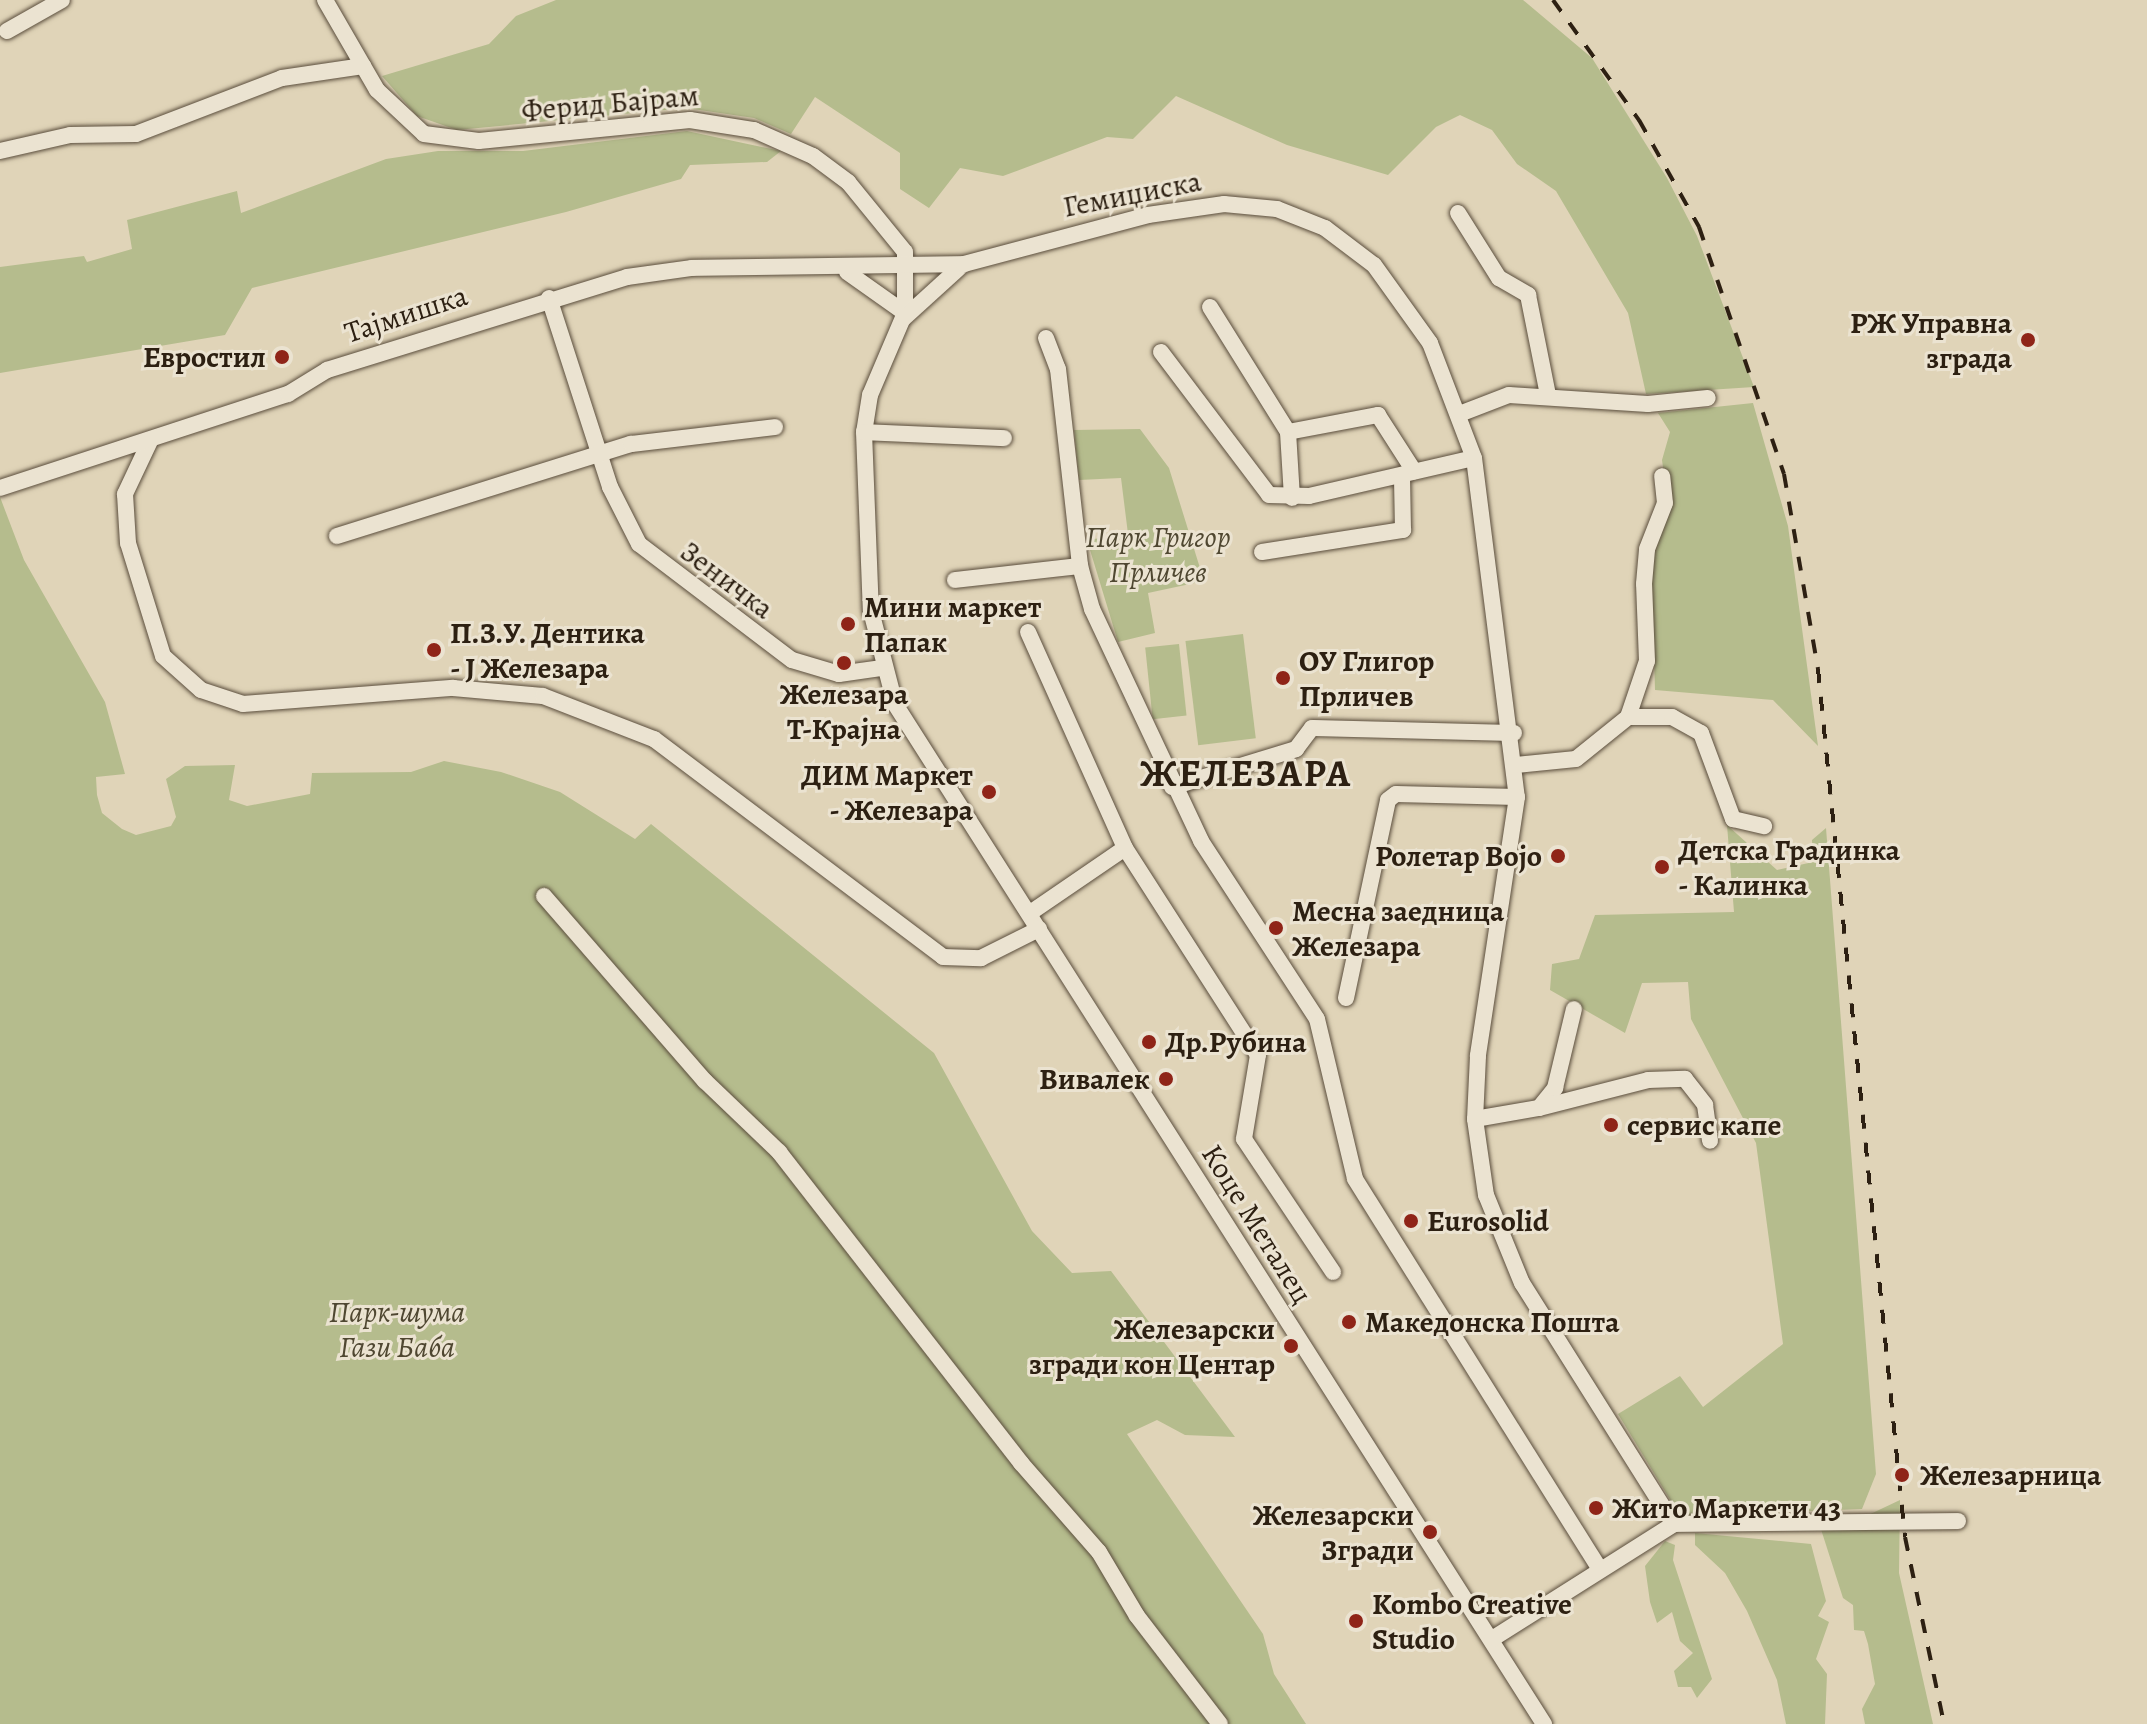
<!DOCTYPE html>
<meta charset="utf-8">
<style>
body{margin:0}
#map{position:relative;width:2147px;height:1724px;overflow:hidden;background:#e0d4b8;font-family:Alegreya,serif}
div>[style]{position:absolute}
.green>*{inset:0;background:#b5bc8d;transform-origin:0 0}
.roads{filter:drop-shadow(0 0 2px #5a4d3c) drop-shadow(0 0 2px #5a4d3c)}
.minor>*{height:16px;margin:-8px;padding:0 8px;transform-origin:8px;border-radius:8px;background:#ebe3d1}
.rail>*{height:4px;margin-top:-2px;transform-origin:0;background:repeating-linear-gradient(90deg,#2d2012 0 14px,transparent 0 28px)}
.dots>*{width:22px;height:22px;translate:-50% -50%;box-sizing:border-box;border:4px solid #ebe3d1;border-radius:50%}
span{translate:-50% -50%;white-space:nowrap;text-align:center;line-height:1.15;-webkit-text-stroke:6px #ebe3d1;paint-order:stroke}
.street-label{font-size:30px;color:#2d2012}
.poi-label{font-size:30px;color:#2d2012;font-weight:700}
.right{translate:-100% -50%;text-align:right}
.left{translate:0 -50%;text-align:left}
.park-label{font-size:30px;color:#4f4731;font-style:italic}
.district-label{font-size:38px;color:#2d2012;font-weight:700;letter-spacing:2px}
</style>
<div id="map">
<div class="green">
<div style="clip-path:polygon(556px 0,1523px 0,1592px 58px,1667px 178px,1697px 236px,1754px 387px,1646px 394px,1628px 313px,1556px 191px,1517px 164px,1492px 130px,1460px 115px,1436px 127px,1388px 175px,1287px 145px,1176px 96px,1133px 139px,1107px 137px,1003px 176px,960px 168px,929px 208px,900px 189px,900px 153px,815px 97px,791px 134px,754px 118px,686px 108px,457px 130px,417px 116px,382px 76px,489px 44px,516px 16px)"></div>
<div style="clip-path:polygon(687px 131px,781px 151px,767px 162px,690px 165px,681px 179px,566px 212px,252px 288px,225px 335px,0 373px,0 267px,84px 256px,87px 262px,132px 249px,127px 220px,237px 191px,241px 213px,386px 159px,438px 151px,523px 151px)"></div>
<div style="clip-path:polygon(1753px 403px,1788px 526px,1818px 746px,1773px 700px,1655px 690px,1651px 557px,1669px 511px,1662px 460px,1670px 432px,1658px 413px)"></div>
<div style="clip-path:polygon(1140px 429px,1169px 468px,1204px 581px,1148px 593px,1155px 633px,1118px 642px,1087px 540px,1128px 534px,1121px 478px,1079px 480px,1074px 430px)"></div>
<div style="clip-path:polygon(0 497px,24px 560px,105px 702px,125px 774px,96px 777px,97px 795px,102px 813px,122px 829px,136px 835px,171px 826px,176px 817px,166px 779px,185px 766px,235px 765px,229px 800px,247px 806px,310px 794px,312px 773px,411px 772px,444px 761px,501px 772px,560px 792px,635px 839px,651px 824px,934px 1053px,1032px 1231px,1072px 1273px,1111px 1271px,1235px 1437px,1185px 1435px,1157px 1420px,1127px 1434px,1263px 1634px,1274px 1674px,1306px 1724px,0 1724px)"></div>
<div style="left:1243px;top:634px;width:105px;height:58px;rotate:83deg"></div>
<div style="left:1179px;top:644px;width:72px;height:34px;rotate:84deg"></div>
<div style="clip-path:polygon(1727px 825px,1777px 870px,1813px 862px,1812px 840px,1826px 828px,1876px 1474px,1862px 1509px,1680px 1516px,1618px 1414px,1680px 1376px,1703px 1407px,1783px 1344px,1756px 1143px,1691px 1019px,1688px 982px,1642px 983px,1625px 1033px,1550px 990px,1552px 964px,1579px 959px,1595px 915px,1734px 912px)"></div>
<div style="clip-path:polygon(1900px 1500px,1899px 1573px,1933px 1724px,1865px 1724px,1862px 1709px,1875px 1684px,1868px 1644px,1864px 1631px,1854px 1630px,1853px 1605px,1843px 1598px,1818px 1520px,1862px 1518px)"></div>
<div style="clip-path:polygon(1695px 1533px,1811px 1544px,1826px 1601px,1818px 1616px,1829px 1622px,1816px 1659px,1827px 1674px,1825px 1724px,1786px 1724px,1777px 1680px,1747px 1611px,1725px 1573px,1695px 1545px)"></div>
<div style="clip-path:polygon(1665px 1541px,1675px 1545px,1673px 1560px,1712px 1679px,1697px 1698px,1691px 1687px,1678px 1687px,1674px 1671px,1693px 1653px,1680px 1641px,1672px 1612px,1657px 1623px,1650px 1602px,1645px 1566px)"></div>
</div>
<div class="roads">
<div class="minor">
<div style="left:325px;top:0;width:104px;rotate:60deg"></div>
<div style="left:377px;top:90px;width:64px;rotate:43.1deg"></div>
<div style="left:424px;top:134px;width:55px;rotate:7.3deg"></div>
<div style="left:479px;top:141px;width:212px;rotate:-5.7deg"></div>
<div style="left:690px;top:120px;width:65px;rotate:8.9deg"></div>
<div style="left:754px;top:130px;width:64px;rotate:23.8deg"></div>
<div style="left:813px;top:156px;width:44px;rotate:36.6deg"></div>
<div style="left:848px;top:182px;width:90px;rotate:50.8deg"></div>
<div style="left:905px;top:252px;width:61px;rotate:90deg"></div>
<div style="left:905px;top:313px;width:89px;rotate:113.1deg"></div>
<div style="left:870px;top:395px;width:37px;rotate:99deg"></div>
<div style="left:864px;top:432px;width:179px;rotate:87.8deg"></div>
<div style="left:871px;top:611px;width:96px;rotate:75.5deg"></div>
<div style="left:895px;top:704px;width:1209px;rotate:57.53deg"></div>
<div style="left:7px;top:31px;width:63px;rotate:-29.4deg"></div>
<div style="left:0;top:151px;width:72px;rotate:-12.9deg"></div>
<div style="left:70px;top:135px;width:66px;rotate:-0.9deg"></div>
<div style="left:136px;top:134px;width:156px;rotate:-21deg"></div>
<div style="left:282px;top:78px;width:82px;rotate:-8.4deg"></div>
<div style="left:1458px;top:213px;width:77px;rotate:57.8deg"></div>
<div style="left:1499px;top:278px;width:34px;rotate:30deg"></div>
<div style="left:1528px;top:295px;width:102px;rotate:78.7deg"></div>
<div style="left:847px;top:272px;width:71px;rotate:35.3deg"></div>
<div style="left:549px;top:298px;width:199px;rotate:72.1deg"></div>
<div style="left:610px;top:487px;width:64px;rotate:63deg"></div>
<div style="left:639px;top:544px;width:192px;rotate:37.2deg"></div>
<div style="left:792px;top:660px;width:49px;rotate:16.6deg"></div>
<div style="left:839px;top:674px;width:42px;rotate:-8.1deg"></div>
<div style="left:1210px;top:307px;width:147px;rotate:58deg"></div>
<div style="left:1288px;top:432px;width:66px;rotate:86.5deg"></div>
<div style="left:904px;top:318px;width:74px;rotate:-42.3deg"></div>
<div style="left:1046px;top:338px;width:33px;rotate:69deg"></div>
<div style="left:1058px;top:369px;width:198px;rotate:83.6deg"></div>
<div style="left:1080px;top:566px;width:45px;rotate:74.4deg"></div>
<div style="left:1092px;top:609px;width:256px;rotate:64.8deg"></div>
<div style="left:1201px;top:841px;width:212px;rotate:56.9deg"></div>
<div style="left:1317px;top:1019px;width:164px;rotate:76.6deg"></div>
<div style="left:1355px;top:1179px;width:459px;rotate:57.9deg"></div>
<div style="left:1161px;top:352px;width:179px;rotate:52.9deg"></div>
<div style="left:1269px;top:495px;width:40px;rotate:1.4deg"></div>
<div style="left:1309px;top:496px;width:169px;rotate:-13deg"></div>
<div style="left:1462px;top:413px;width:50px;rotate:-21deg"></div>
<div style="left:1509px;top:395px;width:139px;rotate:3.7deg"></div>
<div style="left:1648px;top:404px;width:60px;rotate:-5.7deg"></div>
<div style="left:864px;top:432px;width:140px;rotate:2.5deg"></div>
<div style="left:1288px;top:432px;width:92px;rotate:-10.7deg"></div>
<div style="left:1378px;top:415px;width:67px;rotate:57.3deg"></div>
<div style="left:150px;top:441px;width:59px;rotate:115.3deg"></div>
<div style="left:125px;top:494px;width:49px;rotate:86.5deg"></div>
<div style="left:128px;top:543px;width:118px;rotate:72.8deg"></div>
<div style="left:163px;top:656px;width:51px;rotate:41.8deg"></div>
<div style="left:201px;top:690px;width:44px;rotate:18.4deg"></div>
<div style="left:243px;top:704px;width:211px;rotate:-4.4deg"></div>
<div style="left:453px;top:688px;width:90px;rotate:5.1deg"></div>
<div style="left:543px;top:696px;width:119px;rotate:21.2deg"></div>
<div style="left:654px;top:739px;width:362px;rotate:37deg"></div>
<div style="left:943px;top:957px;width:38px;rotate:2deg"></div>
<div style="left:981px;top:958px;width:65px;rotate:-26.6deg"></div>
<div style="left:0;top:488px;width:303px;rotate:-18.1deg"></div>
<div style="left:288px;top:394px;width:46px;rotate:-31.6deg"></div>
<div style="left:327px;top:370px;width:314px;rotate:-17.2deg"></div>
<div style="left:627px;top:277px;width:66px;rotate:-7.9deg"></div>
<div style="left:692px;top:268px;width:272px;rotate:-0.8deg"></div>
<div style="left:964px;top:264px;width:190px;rotate:-14.9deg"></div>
<div style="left:1148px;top:215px;width:77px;rotate:-8.2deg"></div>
<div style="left:1224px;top:204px;width:53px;rotate:5.4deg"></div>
<div style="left:1277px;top:209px;width:52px;rotate:21.6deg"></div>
<div style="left:1325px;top:228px;width:61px;rotate:37.1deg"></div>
<div style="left:1374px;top:265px;width:96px;rotate:54.3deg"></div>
<div style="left:1430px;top:343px;width:123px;rotate:69.1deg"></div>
<div style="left:1474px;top:458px;width:342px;rotate:82.8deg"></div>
<div style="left:1517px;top:797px;width:262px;rotate:98.6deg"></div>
<div style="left:1478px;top:1056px;width:63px;rotate:92.7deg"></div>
<div style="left:1475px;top:1119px;width:77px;rotate:81.8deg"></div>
<div style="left:1486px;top:1195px;width:95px;rotate:67.8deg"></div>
<div style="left:1522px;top:1283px;width:285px;rotate:57.8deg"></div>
<div style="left:337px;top:536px;width:308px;rotate:-17.4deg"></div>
<div style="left:631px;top:444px;width:145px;rotate:-6.7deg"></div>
<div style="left:1262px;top:552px;width:143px;rotate:-8.9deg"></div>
<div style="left:1403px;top:530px;width:53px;rotate:-91.1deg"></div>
<div style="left:955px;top:580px;width:126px;rotate:-6.4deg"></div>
<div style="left:1028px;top:632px;width:237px;rotate:65.8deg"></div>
<div style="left:1125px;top:848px;width:246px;rotate:57.3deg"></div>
<div style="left:1258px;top:1055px;width:85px;rotate:99.5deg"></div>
<div style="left:1244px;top:1139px;width:160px;rotate:56.2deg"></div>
<div style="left:1628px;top:717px;width:59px;rotate:-71.3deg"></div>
<div style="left:1647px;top:661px;width:77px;rotate:-92.2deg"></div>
<div style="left:1644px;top:584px;width:35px;rotate:-85deg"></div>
<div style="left:1647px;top:549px;width:49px;rotate:-68.6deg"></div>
<div style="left:1665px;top:503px;width:27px;rotate:-96deg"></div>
<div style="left:1516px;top:765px;width:60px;rotate:-5.7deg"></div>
<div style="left:1576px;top:759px;width:67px;rotate:-38.9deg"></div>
<div style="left:1628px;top:717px;width:44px"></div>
<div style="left:1672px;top:717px;width:33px;rotate:29deg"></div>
<div style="left:1701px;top:733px;width:92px;rotate:69.6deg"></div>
<div style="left:1733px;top:819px;width:32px;rotate:13deg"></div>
<div style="left:1172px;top:787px;width:130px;rotate:-17deg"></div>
<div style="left:1296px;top:749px;width:26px;rotate:-53deg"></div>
<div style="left:1312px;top:728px;width:202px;rotate:1.4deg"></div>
<div style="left:544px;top:896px;width:245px;rotate:49deg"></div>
<div style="left:705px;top:1081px;width:103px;rotate:43.8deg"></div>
<div style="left:779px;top:1152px;width:394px;rotate:52.1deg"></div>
<div style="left:1021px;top:1463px;width:118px;rotate:48.8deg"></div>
<div style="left:1099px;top:1552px;width:74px;rotate:59.3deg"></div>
<div style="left:1137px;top:1616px;width:136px;rotate:52.5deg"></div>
<div style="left:1030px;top:913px;width:115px;rotate:-34.4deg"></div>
<div style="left:1346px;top:998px;width:202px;rotate:-78deg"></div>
<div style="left:1388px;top:800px;width:10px;rotate:-37deg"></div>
<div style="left:1396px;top:794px;width:121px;rotate:1.4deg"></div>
<div style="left:1539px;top:1108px;width:113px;rotate:-14.4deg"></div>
<div style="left:1648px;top:1080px;width:37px;rotate:-2deg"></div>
<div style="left:1685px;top:1079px;width:33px;rotate:52deg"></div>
<div style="left:1705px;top:1105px;width:36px;rotate:82deg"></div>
<div style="left:1475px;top:1119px;width:65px;rotate:-9.8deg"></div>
<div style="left:1539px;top:1108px;width:26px;rotate:-51deg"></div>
<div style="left:1555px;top:1088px;width:81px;rotate:-76.5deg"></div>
<div style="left:1492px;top:1639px;width:215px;rotate:-32.3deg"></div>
<div style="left:1674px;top:1524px;width:284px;rotate:-0.6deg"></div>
</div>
</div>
<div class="rail">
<div style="left:1553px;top:0;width:148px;rotate:54.4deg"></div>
<div style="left:1639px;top:120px;width:123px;rotate:60.7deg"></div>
<div style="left:1699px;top:227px;width:261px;rotate:71deg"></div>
<div style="left:1784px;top:474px;width:198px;rotate:80.1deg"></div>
<div style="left:1818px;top:669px;width:872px;rotate:84.28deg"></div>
<div style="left:1905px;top:1537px;width:191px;rotate:78.2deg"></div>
</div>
<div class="dots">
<div style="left:2028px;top:340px;background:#8f2418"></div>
<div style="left:282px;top:357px;background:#8f2418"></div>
<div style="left:848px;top:624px;background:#8f2418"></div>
<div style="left:434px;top:650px;background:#8f2418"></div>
<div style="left:844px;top:663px;background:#8f2418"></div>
<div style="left:1283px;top:678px;background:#8f2418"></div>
<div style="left:989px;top:792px;background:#8f2418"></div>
<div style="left:1558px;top:856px;background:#8f2418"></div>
<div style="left:1662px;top:867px;background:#8f2418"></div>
<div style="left:1276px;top:928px;background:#8f2418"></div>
<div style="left:1149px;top:1042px;background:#8f2418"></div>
<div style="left:1166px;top:1079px;background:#8f2418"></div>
<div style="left:1611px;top:1125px;background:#8f2418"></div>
<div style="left:1411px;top:1221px;background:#8f2418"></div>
<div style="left:1349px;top:1322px;background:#8f2418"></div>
<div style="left:1291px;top:1346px;background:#8f2418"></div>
<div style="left:1902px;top:1475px;background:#8f2418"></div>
<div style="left:1596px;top:1508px;background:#8f2418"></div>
<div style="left:1430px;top:1532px;background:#8f2418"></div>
<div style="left:1356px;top:1621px;background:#8f2418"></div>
</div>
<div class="street-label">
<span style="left:610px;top:103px;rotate:-5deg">Ферид Бајрам</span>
<span style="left:1132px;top:194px;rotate:-11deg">Гемиџиска</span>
<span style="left:406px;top:314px;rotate:-18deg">Тајмишка</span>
<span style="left:727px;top:580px;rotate:37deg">Зеничка</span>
<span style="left:1257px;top:1224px;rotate:58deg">Коце Металец</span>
</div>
<div class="poi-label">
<span class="right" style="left:2012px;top:340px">РЖ Управна<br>зграда</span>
<span class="right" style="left:266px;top:357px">Евростил</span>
<span class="left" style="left:864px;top:624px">Мини маркет<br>Папак</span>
<span class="left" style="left:450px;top:650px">П.З.У. Дентика<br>- Ј Железара</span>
<span class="left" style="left:1299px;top:678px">ОУ Глигор<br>Прличев</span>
<span style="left:844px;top:711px">Железара<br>Т-Крајна</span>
<span class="right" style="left:973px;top:792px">ДИМ Маркет<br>- Железара</span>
<span class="left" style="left:1678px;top:867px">Детска Градинка<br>- Калинка</span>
<span class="right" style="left:1542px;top:856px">Ролетар Војо</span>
<span class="left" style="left:1292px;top:928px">Месна заедница<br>Железара</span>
<span class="left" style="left:1165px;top:1042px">Др.Рубина</span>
<span class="right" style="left:1150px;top:1079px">Вивалек</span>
<span class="left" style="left:1627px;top:1125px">сервис капе</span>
<span class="left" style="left:1427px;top:1221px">Eurosolid</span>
<span class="left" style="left:1365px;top:1322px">Македонска Пошта</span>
<span class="right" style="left:1275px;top:1346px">Железарски<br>згради кон Центар</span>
<span class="left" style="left:1920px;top:1475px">Железарница</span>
<span class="left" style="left:1612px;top:1508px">Жито Маркети 43</span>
<span class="right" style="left:1414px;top:1532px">Железарски<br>Згради</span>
<span class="left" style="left:1372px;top:1621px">Kombo Creative<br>Studio</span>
</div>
<div class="park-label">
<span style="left:1158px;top:554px">Парк Григор<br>Прличев</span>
<span style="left:397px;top:1329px">Парк-шума<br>Гази Баба</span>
</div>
<div class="district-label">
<span style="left:1246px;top:774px">ЖЕЛЕЗАРА</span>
</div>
</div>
